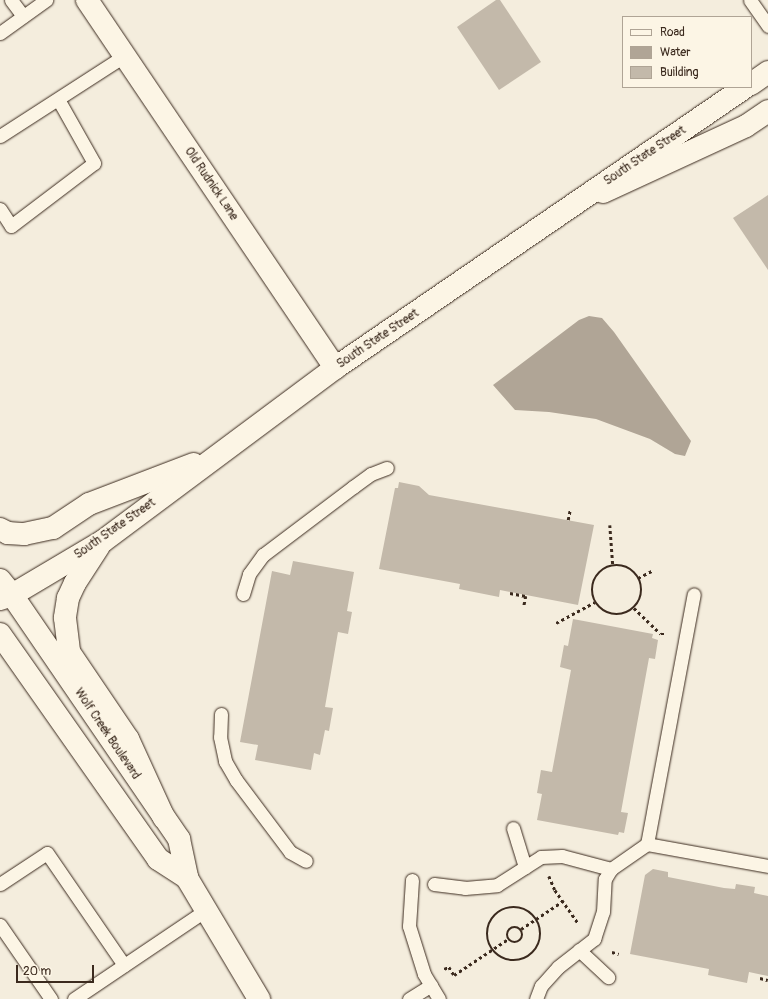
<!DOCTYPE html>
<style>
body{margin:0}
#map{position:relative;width:768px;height:999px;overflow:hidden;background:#f4eddd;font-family:Pangolin,sans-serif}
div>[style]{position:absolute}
.water>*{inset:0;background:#b0a596}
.building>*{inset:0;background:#c3b9aa}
.path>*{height:2.5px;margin-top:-1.25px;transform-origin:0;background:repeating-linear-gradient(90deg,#3b2a1e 0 3px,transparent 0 6px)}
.path>.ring{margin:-1.25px;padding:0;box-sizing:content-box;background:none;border:2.5px solid #3b2a1e;border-radius:50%}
.roads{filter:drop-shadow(0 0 1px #3b2a1e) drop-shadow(0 0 1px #3b2a1e)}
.lane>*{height:13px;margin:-6.5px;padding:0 6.5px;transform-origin:6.5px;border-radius:6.5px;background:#fcf5e5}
.street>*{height:22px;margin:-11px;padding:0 11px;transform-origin:11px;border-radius:11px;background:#fcf5e5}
.secondary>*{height:22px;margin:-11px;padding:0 11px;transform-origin:11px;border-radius:11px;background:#fcf5e5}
.primary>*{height:22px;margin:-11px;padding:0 11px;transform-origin:11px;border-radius:11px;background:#fcf5e5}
span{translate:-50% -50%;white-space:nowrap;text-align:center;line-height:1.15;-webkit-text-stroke:3.5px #fcf5e5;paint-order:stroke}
.street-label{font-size:12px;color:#3b2a1e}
.legend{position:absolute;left:622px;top:16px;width:130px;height:72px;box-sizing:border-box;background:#fcf5e5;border:1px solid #afa495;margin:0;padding:5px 7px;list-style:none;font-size:12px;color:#3b2a1e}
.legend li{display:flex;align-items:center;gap:8px;height:20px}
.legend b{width:20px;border:1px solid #afa495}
.scale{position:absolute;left:16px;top:965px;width:78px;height:18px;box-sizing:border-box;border:2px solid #3b2a1e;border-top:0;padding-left:5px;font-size:12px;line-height:14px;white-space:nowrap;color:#3b2a1e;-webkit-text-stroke:3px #fcf5e5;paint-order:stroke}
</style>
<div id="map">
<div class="water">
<div style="clip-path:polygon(589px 316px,602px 318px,614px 332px,691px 441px,685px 456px,675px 454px,650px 439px,596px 419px,549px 412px,515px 410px,493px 385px,579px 320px)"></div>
</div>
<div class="building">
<div style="clip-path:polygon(496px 0,500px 0,541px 62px,499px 90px,457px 27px)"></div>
<div style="clip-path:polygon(768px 195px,768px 270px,733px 218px)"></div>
<div style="clip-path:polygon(399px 482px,419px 486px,429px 495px,594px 525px,578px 605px,500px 590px,499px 597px,459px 589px,460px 584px,379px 569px,395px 488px,398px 488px)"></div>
<div style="clip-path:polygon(293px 561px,354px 572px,347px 611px,352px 612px,348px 634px,338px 632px,325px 707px,333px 708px,329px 731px,325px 730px,320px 755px,314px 753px,311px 770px,255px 760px,258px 745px,240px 742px,272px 571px,290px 575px)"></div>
<div style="clip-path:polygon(573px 619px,653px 634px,652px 638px,658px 640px,655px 659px,649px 658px,621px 812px,628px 813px,624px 833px,619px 832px,618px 835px,537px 820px,542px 794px,537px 793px,541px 770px,552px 772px,571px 670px,560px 667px,564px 645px,568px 646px)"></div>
<div style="clip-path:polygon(653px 869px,668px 872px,668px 877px,724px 888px,735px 889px,736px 884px,755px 887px,754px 893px,768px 896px,768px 976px,749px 972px,747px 983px,708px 975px,709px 969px,630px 954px,645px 875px)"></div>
</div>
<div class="path">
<div style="left:568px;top:520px;width:10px;rotate:-79deg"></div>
<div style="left:610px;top:525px;width:41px;rotate:85.8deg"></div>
<div class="ring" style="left:592px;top:565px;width:47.5px;height:47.5px"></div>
<div style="left:638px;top:578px;width:16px;rotate:-27deg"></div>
<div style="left:510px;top:593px;width:16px;rotate:11deg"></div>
<div style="left:526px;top:596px;width:10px;rotate:101deg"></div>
<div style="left:634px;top:608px;width:37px;rotate:44deg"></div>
<div style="left:661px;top:634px;width:4px"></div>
<div style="left:556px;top:623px;width:44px;rotate:-28.3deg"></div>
<div style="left:549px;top:876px;width:15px;rotate:67deg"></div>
<div style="left:555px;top:890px;width:40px;rotate:55.1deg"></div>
<div class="ring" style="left:487px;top:907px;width:51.5px;height:51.5px"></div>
<div class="ring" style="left:507px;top:927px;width:13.5px;height:13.5px"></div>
<div style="left:521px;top:929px;width:50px;rotate:-33.7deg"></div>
<div style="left:612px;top:952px;width:7px;rotate:16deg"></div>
<div style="left:444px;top:969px;width:5px;rotate:-22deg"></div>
<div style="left:449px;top:967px;width:9px;rotate:58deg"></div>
<div style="left:454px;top:975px;width:65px;rotate:-33.7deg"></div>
<div style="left:760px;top:978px;width:8px;rotate:14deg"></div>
</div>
<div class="roads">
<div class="lane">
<div style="left:11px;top:0;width:20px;rotate:53deg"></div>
<div style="left:750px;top:0;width:32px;rotate:55deg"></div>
<div style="left:0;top:33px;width:57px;rotate:-35.7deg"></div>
<div style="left:0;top:136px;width:148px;rotate:-32.8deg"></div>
<div style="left:0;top:209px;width:20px;rotate:57deg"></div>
<div style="left:11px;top:226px;width:104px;rotate:-37.2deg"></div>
<div style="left:94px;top:163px;width:73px;rotate:-119.4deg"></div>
<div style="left:243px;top:594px;width:21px;rotate:-73deg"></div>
<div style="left:249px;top:574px;width:24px;rotate:-54deg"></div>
<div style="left:263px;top:555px;width:113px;rotate:-37.1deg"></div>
<div style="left:353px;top:487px;width:22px;rotate:-36deg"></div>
<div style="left:371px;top:474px;width:17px;rotate:-21deg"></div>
<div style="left:221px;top:714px;width:23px;rotate:92deg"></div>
<div style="left:220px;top:737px;width:25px;rotate:78deg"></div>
<div style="left:225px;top:761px;width:22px;rotate:60deg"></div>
<div style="left:236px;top:780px;width:90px;rotate:53.1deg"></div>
<div style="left:290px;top:852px;width:18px;rotate:29deg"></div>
<div style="left:513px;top:828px;width:41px;rotate:72.9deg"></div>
<div style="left:647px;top:844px;width:254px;rotate:-79.4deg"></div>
<div style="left:412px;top:880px;width:46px;rotate:93.7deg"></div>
<div style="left:409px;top:926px;width:50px;rotate:72.6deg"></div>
<div style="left:424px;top:974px;width:29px;rotate:59deg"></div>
<div style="left:0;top:884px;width:56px;rotate:-33.4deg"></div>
<div style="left:47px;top:853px;width:136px;rotate:55.5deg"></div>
<div style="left:434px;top:884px;width:31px;rotate:7deg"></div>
<div style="left:465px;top:888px;width:32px;rotate:-5deg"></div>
<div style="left:497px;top:885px;width:52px;rotate:-32.5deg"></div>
<div style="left:541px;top:857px;width:21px;rotate:-3deg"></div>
<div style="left:562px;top:856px;width:51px;rotate:14.9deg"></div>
<div style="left:0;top:925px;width:90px;rotate:55.4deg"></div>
<div style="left:579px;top:950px;width:40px;rotate:43deg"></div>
<div style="left:74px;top:999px;width:159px;rotate:-34deg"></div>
<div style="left:409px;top:999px;width:26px;rotate:-32deg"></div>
<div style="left:536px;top:999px;width:14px;rotate:-69deg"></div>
<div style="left:541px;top:986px;width:25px;rotate:-48deg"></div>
<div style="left:558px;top:967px;width:46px;rotate:-37.9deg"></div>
<div style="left:594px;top:939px;width:28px;rotate:-72deg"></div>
<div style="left:603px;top:912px;width:33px;rotate:-87deg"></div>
<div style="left:605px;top:879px;width:12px;rotate:-59deg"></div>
<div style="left:611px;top:869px;width:44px;rotate:-34.8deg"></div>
<div style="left:647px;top:844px;width:123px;rotate:10.3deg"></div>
</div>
<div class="street">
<div style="left:87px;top:0;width:444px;rotate:56deg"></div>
<div style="left:603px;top:192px;width:157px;rotate:-24.8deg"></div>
<div style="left:746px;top:126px;width:27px;rotate:-34deg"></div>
<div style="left:12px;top:595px;width:296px;rotate:55.6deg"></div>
<div style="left:179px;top:839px;width:40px;rotate:78deg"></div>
<div style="left:187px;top:878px;width:141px;rotate:59.2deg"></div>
<div style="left:0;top:634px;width:275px;rotate:54.9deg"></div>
<div style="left:158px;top:859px;width:35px;rotate:33deg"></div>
</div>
<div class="secondary">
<div style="left:0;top:580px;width:19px;rotate:51deg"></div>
</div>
<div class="primary">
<div style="left:751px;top:84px;width:21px;rotate:-35deg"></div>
<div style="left:0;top:529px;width:9px;rotate:27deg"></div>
<div style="left:8px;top:533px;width:16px;rotate:4deg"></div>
<div style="left:24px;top:534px;width:30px;rotate:-12deg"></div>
<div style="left:53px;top:528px;width:43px;rotate:-33.7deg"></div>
<div style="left:89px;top:504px;width:112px;rotate:-20.9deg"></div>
<div style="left:99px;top:546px;width:44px;rotate:123deg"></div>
<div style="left:75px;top:583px;width:17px;rotate:115deg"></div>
<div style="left:68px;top:598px;width:20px;rotate:99deg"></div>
<div style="left:65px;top:618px;width:34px;rotate:83deg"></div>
<div style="left:69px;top:652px;width:105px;rotate:55.9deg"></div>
<div style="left:128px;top:739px;width:87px;rotate:65.5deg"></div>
<div style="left:0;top:599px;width:13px;rotate:-18deg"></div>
<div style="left:12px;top:595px;width:106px;rotate:-30.7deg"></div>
<div style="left:103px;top:541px;width:289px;rotate:-36.7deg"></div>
<div style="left:335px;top:368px;width:498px;rotate:-34.4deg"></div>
</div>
</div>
<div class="street-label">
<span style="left:645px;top:156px;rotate:-34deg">South State Street</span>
<span style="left:211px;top:184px;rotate:56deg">Old Rudnick Lane</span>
<span style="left:378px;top:339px;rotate:-34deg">South State Street</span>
<span style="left:115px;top:529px;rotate:-35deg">South State Street</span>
<span style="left:107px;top:734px;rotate:56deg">Wolf Creek Boulevard</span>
</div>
<ul class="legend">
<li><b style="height:5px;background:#fcf5e5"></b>Road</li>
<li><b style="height:11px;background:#b0a596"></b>Water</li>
<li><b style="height:11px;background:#c3b9aa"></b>Building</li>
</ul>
<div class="scale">20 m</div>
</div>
